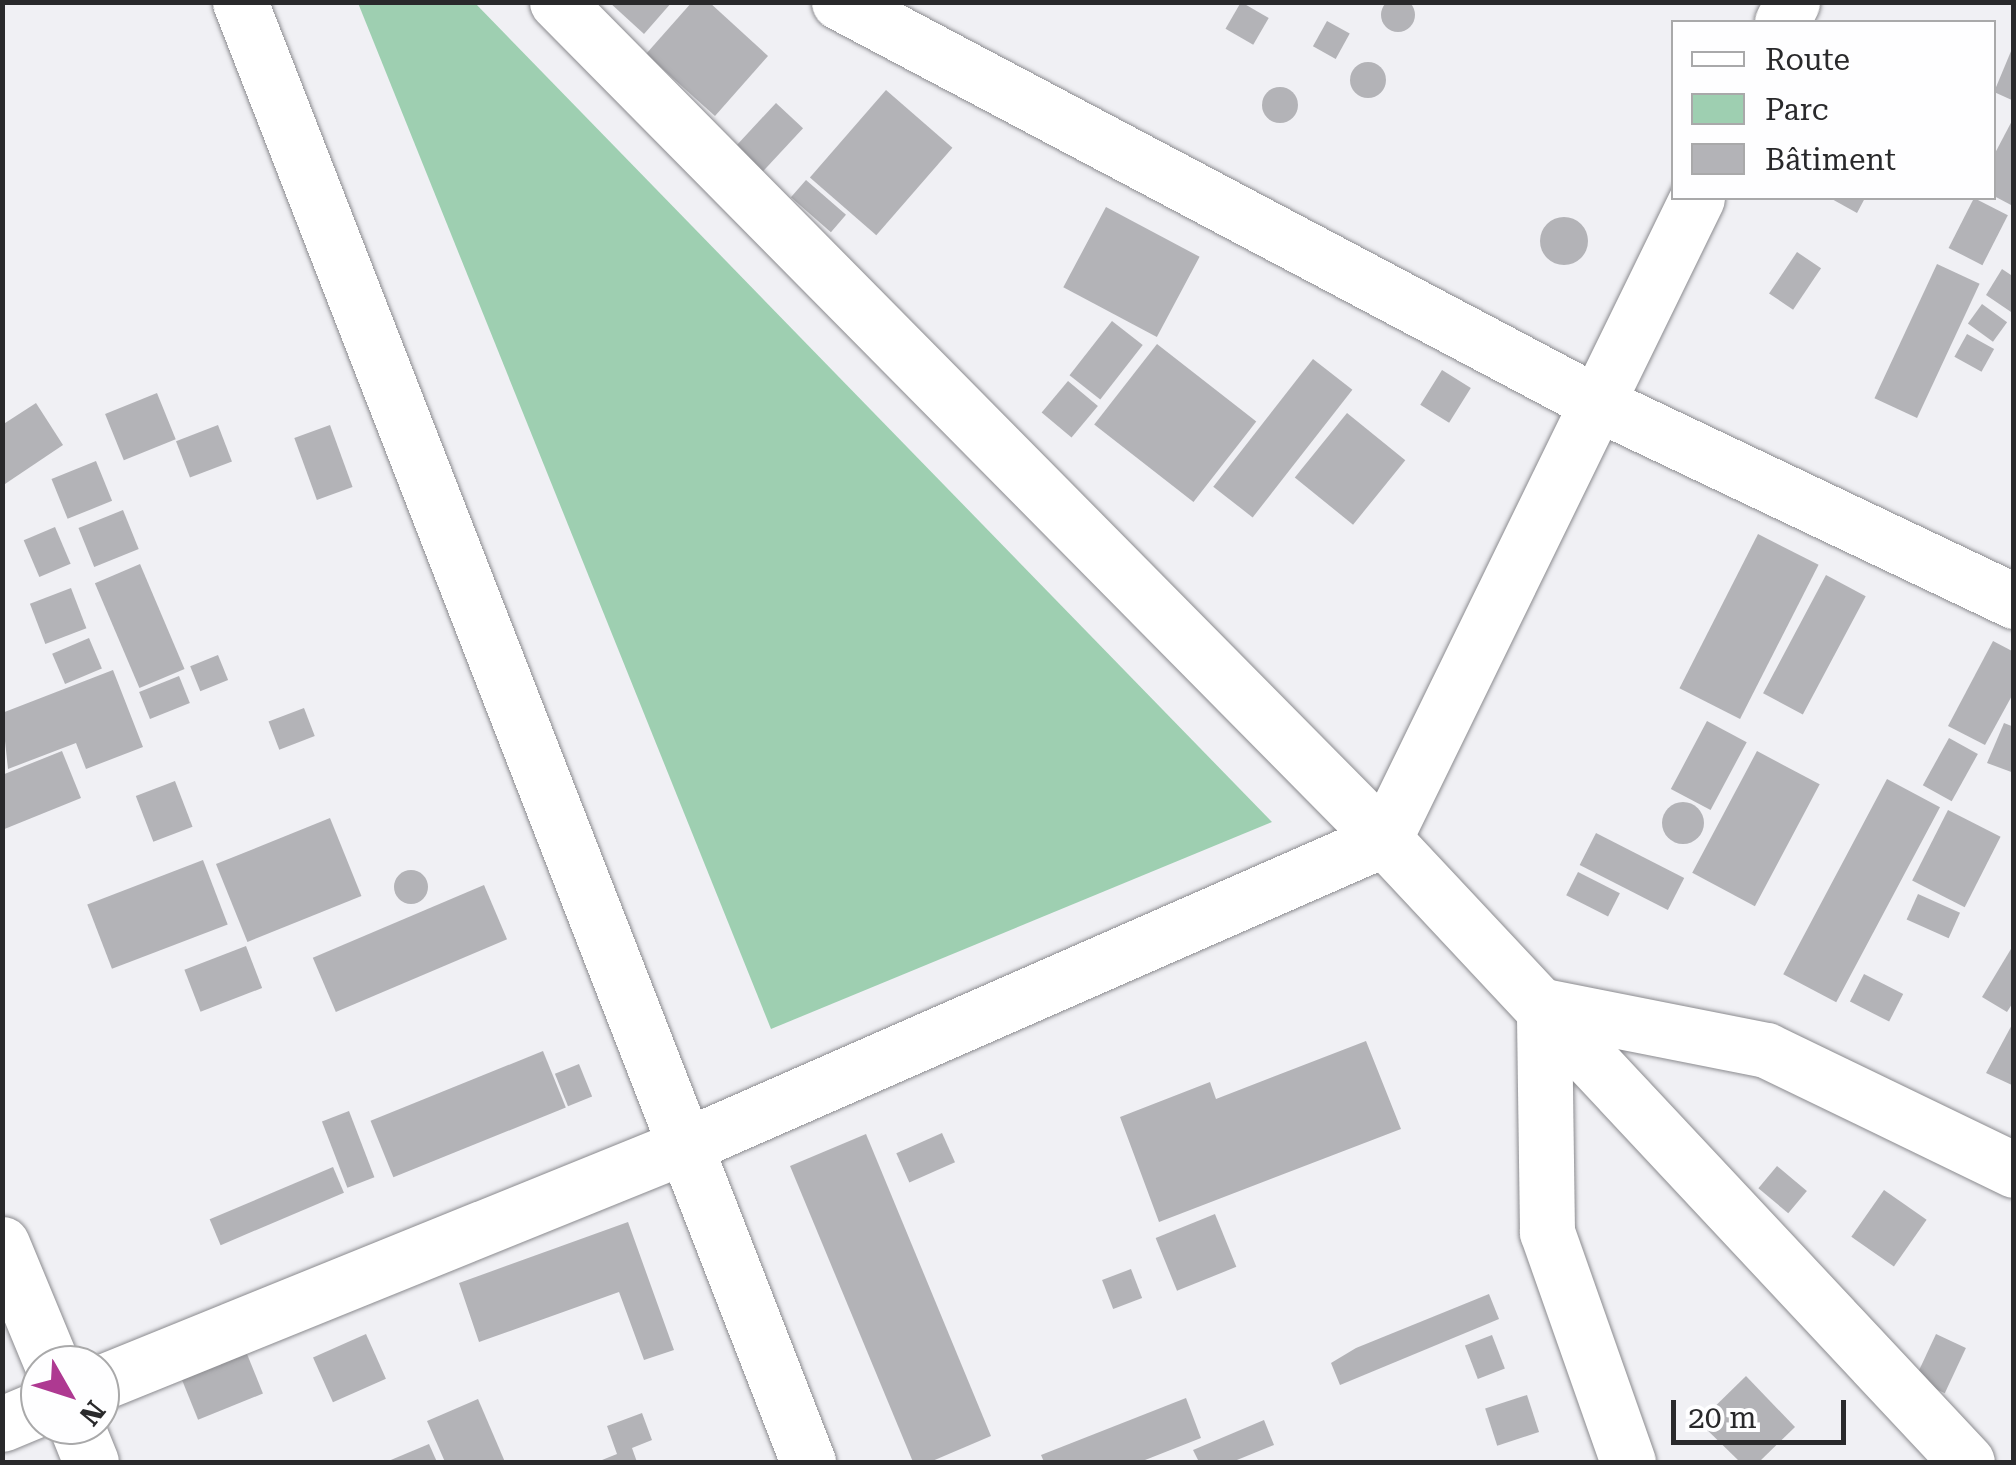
<!DOCTYPE html>
<meta charset="utf-8">
<style>
body{margin:0}
#map{position:relative;width:2016px;height:1465px;overflow:hidden;background:#f0f0f4;font-family:"Roboto Serif",serif}
div>[style]{position:absolute}
.green>*{inset:0;background:#9ecfb1}
.building>*{inset:0;background:#b3b3b7;transform-origin:0 0}
.round{border-radius:50%}
.roads{filter:drop-shadow(0 0 2px #8b8b8f) drop-shadow(0 0 2px #8b8b8f)}
.minor>*{height:55px;margin:-27.5px;padding:0 27.5px;transform-origin:27.5px;border-radius:27.5px;background:#fff}
.secondary>*{height:55px;margin:-27.5px;padding:0 27.5px;transform-origin:27.5px;border-radius:27.5px;background:#fff}
span{translate:-50% -50%;white-space:nowrap;text-align:center;line-height:1.15;-webkit-text-stroke:10px #fefeff;paint-order:stroke}
.frame{position:absolute;inset:0;border:5px solid #29292b;pointer-events:none}
.legend{position:absolute;left:1671px;top:20px;width:325px;height:180px;box-sizing:border-box;background:#fefeff;border:2px solid #a9a9aa;margin:0;padding:12px 18px;list-style:none;font-size:30px;color:#29292b}
.legend li{display:flex;align-items:center;gap:20px;height:50px}
.legend b{width:50px;border:2px solid #a9a9aa}
.north{position:absolute;left:20px;top:1345px;width:100px;height:100px;box-sizing:border-box;background:#fefeff;border:2px solid #a9a9aa;border-radius:50%;rotate:129deg;font-size:28px;font-weight:700;line-height:40px;text-align:center;color:#29292b}
.north::after{content:'';display:block;margin:auto;width:35px;height:45px;background:#ae3991;clip-path:polygon(50% 0,100% 100%,50% 72%,0 100%)}
.scale{position:absolute;left:1671px;top:1400px;width:175px;height:45px;box-sizing:border-box;border:5px solid #29292b;border-top:0;padding-left:12px;font-size:30px;line-height:35px;white-space:nowrap;color:#29292b;-webkit-text-stroke:8px #fefeff;paint-order:stroke}
</style>
<div id="map">
<div class="green">
<div style="clip-path:polygon(358px 3px,475px 3px,1272px 822px,771px 1029px)"></div>
</div>
<div class="building">
<div class="round" style="left:1381px;top:-2px;width:34px;height:34px"></div>
<div style="clip-path:polygon(609px 2px,672px 2px,644px 34px)"></div>
<div style="clip-path:polygon(692px 2px,709px 2px,768px 56px,715px 116px,646px 54px)"></div>
<div style="left:1241px;top:2px;width:32px;height:31px;rotate:30deg"></div>
<div style="left:1327px;top:21px;width:26px;height:29px;rotate:29deg"></div>
<div style="clip-path:polygon(2014px 44px,2014px 101px,1994px 92px)"></div>
<div class="round" style="left:1350px;top:62px;width:36px;height:36px"></div>
<div class="round" style="left:1262px;top:87px;width:36px;height:36px"></div>
<div style="left:886px;top:90px;width:88px;height:116px;rotate:41deg"></div>
<div style="left:776px;top:103px;width:37px;height:59px;rotate:43deg"></div>
<div style="clip-path:polygon(2014px 117px,2014px 200px,2011px 205px,1994px 196px,1994px 155px)"></div>
<div style="left:806px;top:180px;width:53px;height:23px;rotate:41deg"></div>
<div style="clip-path:polygon(1830px 198px,1865px 198px,1857px 213px)"></div>
<div style="left:1974px;top:198px;width:38px;height:56px;rotate:27deg"></div>
<div style="left:1106px;top:207px;width:106px;height:91px;rotate:28deg"></div>
<div class="round" style="left:1540px;top:217px;width:48px;height:48px"></div>
<div style="left:1797px;top:252px;width:29px;height:50px;rotate:34deg"></div>
<div style="left:1937px;top:264px;width:47px;height:148px;rotate:25deg"></div>
<div style="clip-path:polygon(2002px 269px,2014px 277px,2014px 314px,1986px 295px)"></div>
<div style="left:1982px;top:304px;width:31px;height:24px;rotate:36deg"></div>
<div style="left:1112px;top:321px;width:39px;height:69px;rotate:38deg"></div>
<div style="left:1967px;top:334px;width:31px;height:26px;rotate:29deg"></div>
<div style="left:1157px;top:344px;width:126px;height:102px;rotate:38deg"></div>
<div style="left:1313px;top:359px;width:50px;height:162px;rotate:38deg"></div>
<div style="left:1442px;top:370px;width:34px;height:41px;rotate:32deg"></div>
<div style="left:1068px;top:381px;width:39px;height:41px;rotate:40deg"></div>
<div style="left:157px;top:393px;width:50px;height:56px;rotate:68deg"></div>
<div style="clip-path:polygon(36px 403px,63px 445px,2px 486px,2px 425px)"></div>
<div style="left:1347px;top:413px;width:75px;height:83px;rotate:39deg"></div>
<div style="left:218px;top:425px;width:39px;height:45px;rotate:69deg"></div>
<div style="left:330px;top:425px;width:66px;height:38px;rotate:70deg"></div>
<div style="left:96px;top:461px;width:43px;height:48px;rotate:68deg"></div>
<div style="left:123px;top:510px;width:42px;height:48px;rotate:68deg"></div>
<div style="left:55px;top:527px;width:40px;height:34px;rotate:67deg"></div>
<div style="left:1758px;top:534px;width:68px;height:173px;rotate:27deg"></div>
<div style="left:140px;top:564px;width:114px;height:49px;rotate:67deg"></div>
<div style="left:1826px;top:575px;width:45px;height:134px;rotate:28deg"></div>
<div style="left:71px;top:588px;width:43px;height:44px;rotate:69deg"></div>
<div style="left:89px;top:638px;width:33px;height:40px;rotate:67deg"></div>
<div style="clip-path:polygon(1993px 641px,2014px 652px,2014px 692px,1985px 745px,1948px 726px)"></div>
<div style="left:218px;top:655px;width:27px;height:30px;rotate:68deg"></div>
<div style="clip-path:polygon(113px 670px,143px 747px,86px 769px,76px 743px,8px 769px,2px 713px)"></div>
<div style="left:179px;top:676px;width:29px;height:43px;rotate:68deg"></div>
<div style="left:304px;top:708px;width:30px;height:38px;rotate:69deg"></div>
<div style="left:1707px;top:721px;width:45px;height:77px;rotate:28deg"></div>
<div style="clip-path:polygon(2004px 723px,2014px 727px,2014px 773px,1987px 763px)"></div>
<div style="left:1949px;top:738px;width:33px;height:54px;rotate:29deg"></div>
<div style="clip-path:polygon(62px 751px,81px 798px,2px 830px,2px 775px)"></div>
<div style="left:1757px;top:751px;width:71px;height:138px;rotate:28deg"></div>
<div style="left:1887px;top:779px;width:60px;height:221px;rotate:28deg"></div>
<div style="left:175px;top:781px;width:49px;height:42px;rotate:69deg"></div>
<div class="round" style="left:1662px;top:802px;width:42px;height:42px"></div>
<div style="left:1948px;top:810px;width:59px;height:79px;rotate:27deg"></div>
<div style="left:330px;top:818px;width:84px;height:123px;rotate:68deg"></div>
<div style="left:1596px;top:833px;width:99px;height:36px;rotate:27deg"></div>
<div style="left:203px;top:860px;width:69px;height:124px;rotate:69deg"></div>
<div class="round" style="left:394px;top:870px;width:34px;height:34px"></div>
<div style="left:1578px;top:872px;width:47px;height:26px;rotate:27deg"></div>
<div style="left:484px;top:885px;width:59px;height:186px;rotate:67deg"></div>
<div style="left:1918px;top:894px;width:46px;height:28px;rotate:24deg"></div>
<div style="clip-path:polygon(2014px 944px,2014px 1001px,2007px 1012px,1982px 997px)"></div>
<div style="left:246px;top:946px;width:45px;height:66px;rotate:69deg"></div>
<div style="left:1864px;top:974px;width:44px;height:31px;rotate:27deg"></div>
<div style="clip-path:polygon(2014px 1021px,2014px 1086px,1986px 1073px)"></div>
<div style="clip-path:polygon(1366px 1041px,1401px 1129px,1159px 1222px,1120px 1117px,1210px 1082px,1216px 1099px)"></div>
<div style="left:543px;top:1051px;width:61px;height:186px;rotate:68deg"></div>
<div style="left:579px;top:1064px;width:35px;height:26px;rotate:68deg"></div>
<div style="left:349px;top:1111px;width:71px;height:29px;rotate:69deg"></div>
<div style="left:942px;top:1133px;width:32px;height:50px;rotate:66deg"></div>
<div style="clip-path:polygon(866px 1134px,991px 1436px,930px 1462px,913px 1462px,790px 1166px)"></div>
<div style="left:1777px;top:1166px;width:39px;height:29px;rotate:40deg"></div>
<div style="left:333px;top:1167px;width:28px;height:134px;rotate:67deg"></div>
<div style="left:1884px;top:1190px;width:52px;height:57px;rotate:35deg"></div>
<div style="left:1215px;top:1214px;width:57px;height:64px;rotate:68deg"></div>
<div style="clip-path:polygon(628px 1222px,674px 1350px,644px 1360px,619px 1292px,479px 1342px,459px 1283px)"></div>
<div style="left:1131px;top:1269px;width:31px;height:31px;rotate:69deg"></div>
<div style="clip-path:polygon(1489px 1294px,1499px 1319px,1340px 1385px,1331px 1363px,1356px 1348px)"></div>
<div style="left:366px;top:1334px;width:49px;height:58px;rotate:66deg"></div>
<div style="left:1936px;top:1334px;width:33px;height:50px;rotate:25deg"></div>
<div style="left:1492px;top:1335px;width:36px;height:29px;rotate:69deg"></div>
<div style="left:245px;top:1349px;width:48px;height:70px;rotate:68deg"></div>
<div style="clip-path:polygon(1746px 1376px,1795px 1427px,1759px 1462px,1740px 1462px,1699px 1422px)"></div>
<div style="left:1527px;top:1395px;width:39px;height:44px;rotate:72deg"></div>
<div style="clip-path:polygon(1186px 1398px,1201px 1438px,1140px 1462px,1044px 1462px,1041px 1455px)"></div>
<div style="clip-path:polygon(478px 1399px,505px 1462px,445px 1462px,427px 1421px)"></div>
<div style="clip-path:polygon(642px 1413px,652px 1440px,632px 1448px,637px 1462px,597px 1462px,617px 1454px,607px 1426px)"></div>
<div style="clip-path:polygon(1264px 1420px,1274px 1445px,1232px 1462px,1199px 1462px,1193px 1450px)"></div>
<div style="clip-path:polygon(429px 1444px,437px 1462px,386px 1462px)"></div>
</div>
<div class="roads">
<div class="minor">
<div style="left:240px;top:2px;width:1567px;rotate:68.74deg"></div>
<div style="left:839px;top:2px;width:858px;rotate:27.88deg"></div>
<div style="left:1597px;top:403px;width:462px;rotate:25.4deg"></div>
<div style="left:1782px;top:22px;width:22px;rotate:-63deg"></div>
<div style="left:2px;top:1244px;width:131px;rotate:67.5deg"></div>
<div style="left:100px;top:1383px;width:633px;rotate:-22.07deg"></div>
<div style="left:687px;top:1145px;width:761px;rotate:-23.7deg"></div>
<div style="left:1384px;top:839px;width:713px;rotate:-63.97deg"></div>
<div style="left:2px;top:1424px;width:41px;rotate:-22.8deg"></div>
<div style="left:76px;top:1425px;width:40px;rotate:68deg"></div>
<div style="left:1628px;top:1462px;width:244px;rotate:-109.4deg"></div>
<div style="left:1547px;top:1232px;width:226px;rotate:-90.8deg"></div>
<div style="left:1544px;top:1006px;width:226px;rotate:11.2deg"></div>
<div style="left:1766px;top:1050px;width:276px;rotate:25.8deg"></div>
</div>
<div class="secondary">
<div style="left:557px;top:2px;width:1177px;rotate:45.34deg"></div>
<div style="left:1384px;top:839px;width:853px;rotate:46.9deg"></div>
</div>
</div>
<div class="frame"></div>
<ul class="legend">
<li><b style="height:12px;background:#fff"></b>Route</li>
<li><b style="height:28px;background:#9ecfb1"></b>Parc</li>
<li><b style="height:28px;background:#b3b3b7"></b>Bâtiment</li>
</ul>
<div class="north">N</div>
<div class="scale">20 m</div>
</div>
